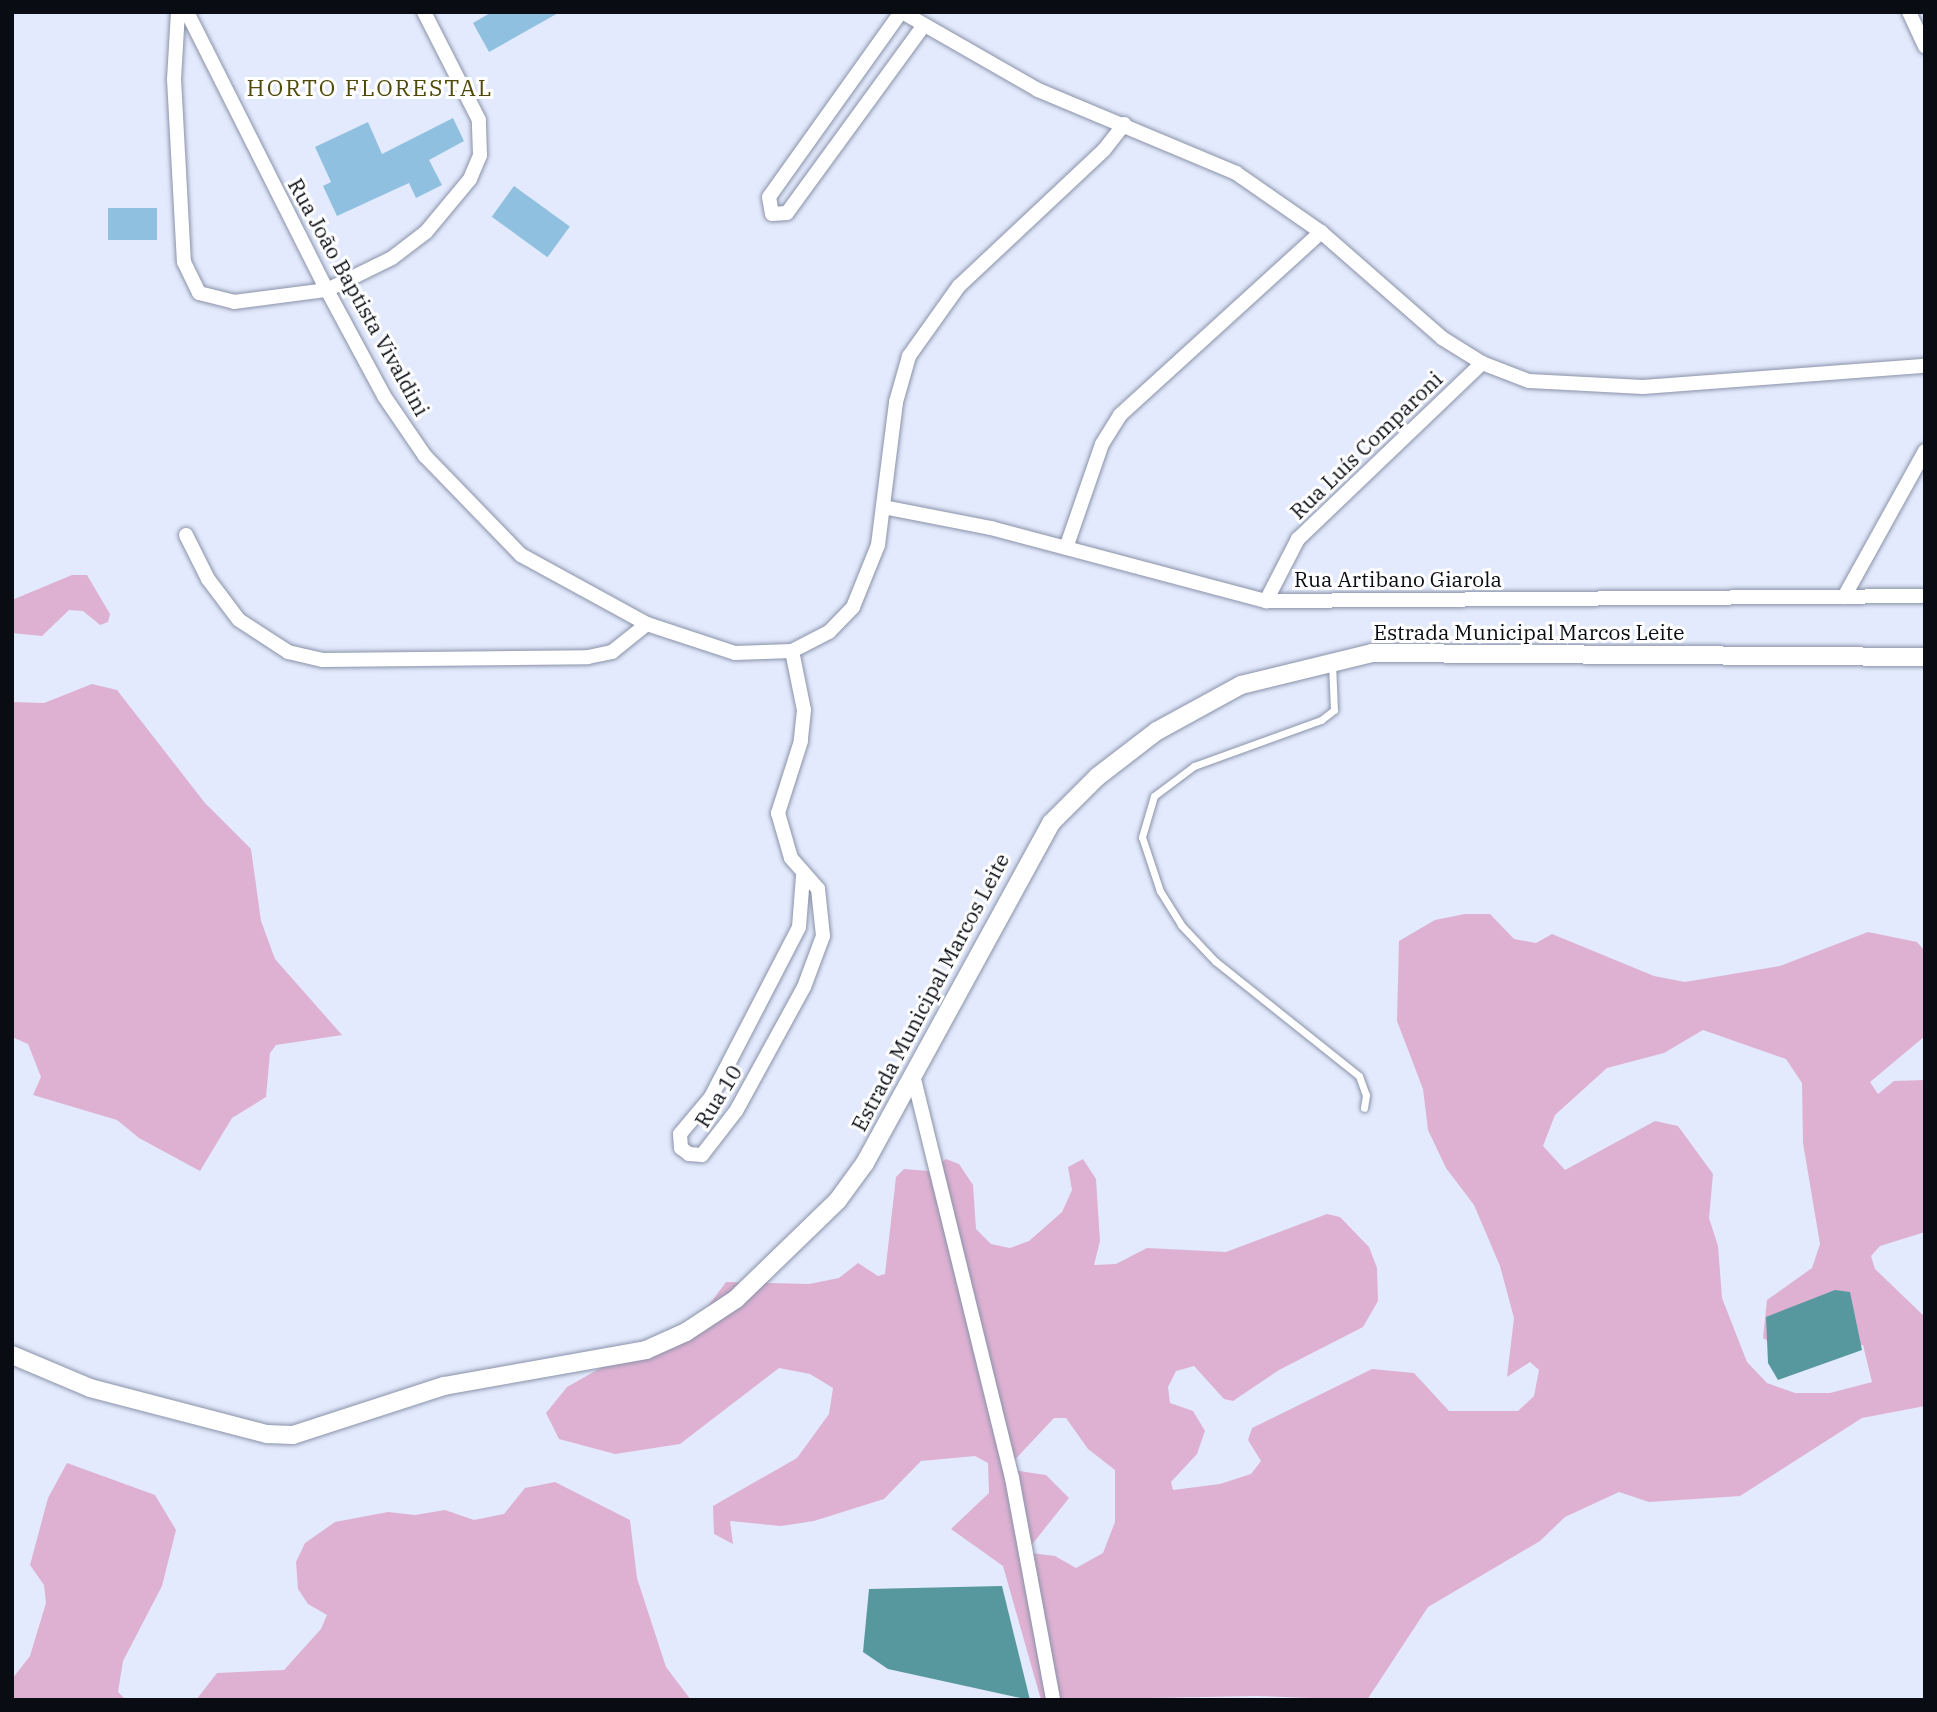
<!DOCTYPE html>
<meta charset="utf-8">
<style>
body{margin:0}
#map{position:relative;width:1937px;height:1712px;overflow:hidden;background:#e3eafd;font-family:"IBM Plex Serif",serif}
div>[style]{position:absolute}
.green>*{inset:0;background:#deb1d2}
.water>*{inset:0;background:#56989e}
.building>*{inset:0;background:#90c0e0;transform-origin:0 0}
.roads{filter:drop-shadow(0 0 2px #8a92a8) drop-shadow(0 0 2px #8a92a8)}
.service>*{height:7px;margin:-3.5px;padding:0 3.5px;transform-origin:3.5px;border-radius:3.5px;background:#fff}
.minor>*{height:14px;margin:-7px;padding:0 7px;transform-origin:7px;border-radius:7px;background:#fff}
.tertiary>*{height:18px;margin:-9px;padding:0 9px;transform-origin:9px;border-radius:9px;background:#fff}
span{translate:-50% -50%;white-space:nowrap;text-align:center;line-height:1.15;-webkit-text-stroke:6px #fff;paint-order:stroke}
.street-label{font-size:21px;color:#090c13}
.neighbourhood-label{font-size:23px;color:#4f4a09;letter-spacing:2px}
.frame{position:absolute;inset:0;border:14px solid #090c13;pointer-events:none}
</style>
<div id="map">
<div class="green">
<div style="clip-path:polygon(72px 575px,87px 575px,110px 614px,108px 622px,100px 625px,83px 611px,69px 610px,42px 636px,12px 633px,12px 600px)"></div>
<div style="clip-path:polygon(92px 684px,117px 690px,205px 803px,251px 849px,261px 921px,275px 959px,342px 1035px,276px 1045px,270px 1053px,266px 1097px,232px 1118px,200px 1171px,139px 1138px,117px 1120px,33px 1095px,41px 1077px,28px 1044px,12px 1037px,12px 702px,44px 703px)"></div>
<div style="clip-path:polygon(evenodd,1465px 914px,1490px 914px,1514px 939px,1536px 943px,1552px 934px,1654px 976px,1685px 982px,1780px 966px,1868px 932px,1917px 942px,1925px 951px,1925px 1036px,1870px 1082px,1878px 1094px,1894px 1081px,1925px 1080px,1925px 1232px,1880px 1246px,1871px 1256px,1875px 1269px,1925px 1317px,1925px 1406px,1862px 1418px,1740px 1496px,1649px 1502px,1619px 1492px,1565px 1517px,1540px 1541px,1428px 1607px,1367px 1700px,1257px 1696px,1041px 1700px,1003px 1566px,951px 1529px,989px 1493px,988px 1463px,975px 1456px,921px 1461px,884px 1499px,814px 1521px,781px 1526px,730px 1521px,733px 1544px,714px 1534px,713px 1506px,797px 1458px,829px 1414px,833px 1388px,810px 1374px,779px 1368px,680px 1444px,615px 1454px,559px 1439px,546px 1413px,567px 1387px,622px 1356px,652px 1351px,706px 1309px,726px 1282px,809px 1284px,839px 1278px,858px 1263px,878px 1276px,885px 1274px,896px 1177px,904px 1169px,929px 1171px,946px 1159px,959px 1164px,973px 1185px,976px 1229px,991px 1244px,1010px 1248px,1029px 1241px,1062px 1212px,1072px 1190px,1068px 1167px,1083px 1159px,1096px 1179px,1100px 1241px,1094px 1265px,1116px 1264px,1147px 1248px,1226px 1252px,1327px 1214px,1340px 1217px,1369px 1247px,1377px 1268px,1378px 1301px,1363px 1327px,1279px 1370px,1233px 1401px,1224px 1399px,1194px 1366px,1176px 1371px,1168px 1387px,1170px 1403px,1193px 1411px,1205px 1431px,1197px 1454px,1171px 1482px,1173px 1490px,1220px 1484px,1251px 1474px,1261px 1461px,1248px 1440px,1252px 1428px,1372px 1369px,1414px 1373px,1449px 1411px,1518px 1411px,1534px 1396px,1539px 1370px,1530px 1362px,1507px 1377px,1514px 1318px,1500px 1266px,1474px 1205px,1446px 1168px,1428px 1130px,1423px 1089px,1397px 1021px,1399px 941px,1435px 920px,1465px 914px,1703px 1030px,1786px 1059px,1802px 1083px,1803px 1143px,1820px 1244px,1812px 1268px,1767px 1300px,1763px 1338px,1782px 1350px,1863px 1345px,1872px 1382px,1830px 1393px,1795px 1393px,1767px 1383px,1747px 1362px,1722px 1298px,1718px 1246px,1709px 1218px,1713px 1174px,1678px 1126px,1655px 1121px,1565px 1170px,1543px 1146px,1555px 1115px,1607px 1068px,1664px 1053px,1703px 1030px,1465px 914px,1054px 1418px,1066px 1418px,1088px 1449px,1115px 1470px,1115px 1522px,1103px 1553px,1076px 1568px,1055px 1556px,1031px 1553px,1030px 1547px,1069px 1498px,1046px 1475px,1006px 1469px,1054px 1418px)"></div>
<div style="clip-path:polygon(67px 1463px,155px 1495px,176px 1530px,162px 1586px,123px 1661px,118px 1692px,126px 1700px,12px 1700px,12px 1679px,30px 1656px,46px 1603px,44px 1585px,30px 1565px,48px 1498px)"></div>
<div style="clip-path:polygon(555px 1482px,630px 1520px,637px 1578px,666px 1667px,691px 1700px,196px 1700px,217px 1673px,284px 1670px,321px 1629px,327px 1615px,308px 1604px,298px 1589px,296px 1562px,305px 1543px,335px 1522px,388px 1512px,415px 1515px,445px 1510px,474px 1520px,504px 1514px,525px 1488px)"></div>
</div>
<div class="water">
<div style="clip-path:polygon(1835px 1290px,1850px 1292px,1862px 1350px,1778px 1380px,1768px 1363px,1766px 1317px)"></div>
<div style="clip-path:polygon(1002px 1586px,1030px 1700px,888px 1669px,863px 1652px,869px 1589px)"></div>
</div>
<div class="building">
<div style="clip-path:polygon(492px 12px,560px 12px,489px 52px,473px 23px)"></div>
<div style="clip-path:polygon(453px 118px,464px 141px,429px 160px,442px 185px,416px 198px,409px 183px,337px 216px,323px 186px,331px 182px,315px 147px,368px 122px,382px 154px)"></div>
<div style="left:514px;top:186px;width:69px;height:38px;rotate:36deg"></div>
<div style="left:157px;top:208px;width:32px;height:49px;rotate:90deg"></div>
</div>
<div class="roads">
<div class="service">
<div style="left:1332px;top:663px;width:47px;rotate:87.6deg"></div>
<div style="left:1334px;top:710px;width:16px;rotate:142deg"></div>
<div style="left:1321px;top:720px;width:135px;rotate:160.1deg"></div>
<div style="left:1194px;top:766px;width:50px;rotate:143.1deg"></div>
<div style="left:1154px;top:796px;width:43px;rotate:106.3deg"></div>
<div style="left:1142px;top:837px;width:57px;rotate:71.6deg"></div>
<div style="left:1160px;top:891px;width:40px;rotate:58deg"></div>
<div style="left:1181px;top:925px;width:50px;rotate:46.6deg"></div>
<div style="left:1215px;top:961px;width:184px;rotate:38.6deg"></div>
<div style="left:1359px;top:1076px;width:20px;rotate:70deg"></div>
<div style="left:1366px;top:1095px;width:13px;rotate:99deg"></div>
</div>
<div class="minor">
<div style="left:178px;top:12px;width:67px;rotate:93.4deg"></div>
<div style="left:174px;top:79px;width:183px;rotate:86.9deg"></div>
<div style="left:184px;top:262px;width:34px;rotate:64deg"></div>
<div style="left:199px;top:293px;width:36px;rotate:14deg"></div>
<div style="left:234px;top:302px;width:94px;rotate:-7.4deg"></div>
<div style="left:327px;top:290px;width:72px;rotate:-26.2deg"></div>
<div style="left:392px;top:258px;width:43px;rotate:-37.4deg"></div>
<div style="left:426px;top:232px;width:69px;rotate:-50.3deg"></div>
<div style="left:470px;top:179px;width:26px;rotate:-67deg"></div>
<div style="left:480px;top:155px;width:35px;rotate:-92deg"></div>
<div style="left:479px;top:120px;width:121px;rotate:-117deg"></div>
<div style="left:187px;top:12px;width:311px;rotate:63.3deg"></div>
<div style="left:327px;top:290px;width:120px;rotate:61.7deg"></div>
<div style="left:384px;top:396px;width:73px;rotate:55.7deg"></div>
<div style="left:425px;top:456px;width:138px;rotate:45.9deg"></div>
<div style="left:521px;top:555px;width:144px;rotate:28.7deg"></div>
<div style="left:647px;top:624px;width:93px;rotate:18.2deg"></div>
<div style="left:735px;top:653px;width:57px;rotate:-2deg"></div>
<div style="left:792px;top:651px;width:42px;rotate:-27.2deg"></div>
<div style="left:829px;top:632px;width:35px;rotate:-46deg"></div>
<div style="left:853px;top:607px;width:67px;rotate:-68deg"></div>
<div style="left:878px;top:545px;width:144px;rotate:-82.8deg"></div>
<div style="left:896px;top:402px;width:48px;rotate:-74.2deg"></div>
<div style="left:909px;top:356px;width:86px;rotate:-54.5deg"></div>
<div style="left:959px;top:286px;width:199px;rotate:-43.2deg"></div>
<div style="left:1104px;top:150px;width:33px;rotate:-52deg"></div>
<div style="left:901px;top:12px;width:227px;rotate:125.5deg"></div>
<div style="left:769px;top:197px;width:17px;rotate:80deg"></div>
<div style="left:772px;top:214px;width:15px;rotate:-4deg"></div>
<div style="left:787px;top:213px;width:229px;rotate:-53.9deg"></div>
<div style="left:902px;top:12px;width:157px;rotate:29.8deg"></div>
<div style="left:1038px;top:90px;width:215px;rotate:22.7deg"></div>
<div style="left:1236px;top:173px;width:103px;rotate:34.8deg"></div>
<div style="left:1321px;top:232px;width:161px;rotate:41.2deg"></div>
<div style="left:1442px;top:338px;width:47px;rotate:32deg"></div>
<div style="left:1482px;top:363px;width:50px;rotate:21deg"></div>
<div style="left:1529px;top:381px;width:114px;rotate:3deg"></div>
<div style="left:1643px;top:387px;width:283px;rotate:-4.3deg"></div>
<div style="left:1909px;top:12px;width:38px;rotate:65deg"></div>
<div style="left:883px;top:507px;width:110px;rotate:11deg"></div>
<div style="left:991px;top:528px;width:285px;rotate:14.9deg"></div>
<div style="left:1266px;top:601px;width:659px;rotate:-0.43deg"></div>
<div style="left:186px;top:535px;width:49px;rotate:63.4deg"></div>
<div style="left:208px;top:579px;width:51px;rotate:52.9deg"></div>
<div style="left:239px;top:620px;width:59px;rotate:33.1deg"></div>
<div style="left:288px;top:652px;width:36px;rotate:13deg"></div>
<div style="left:323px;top:660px;width:265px;rotate:-0.6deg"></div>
<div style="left:588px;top:657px;width:25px;rotate:-12deg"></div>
<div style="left:612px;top:652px;width:45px;rotate:-38.7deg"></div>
<div style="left:1066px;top:548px;width:110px;rotate:-70.9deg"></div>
<div style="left:1102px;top:444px;width:34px;rotate:-58deg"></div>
<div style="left:1120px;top:415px;width:272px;rotate:-42.3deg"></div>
<div style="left:1844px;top:597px;width:167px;rotate:-61deg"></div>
<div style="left:1266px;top:601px;width:70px;rotate:-62.7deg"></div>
<div style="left:1298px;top:539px;width:255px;rotate:-43.7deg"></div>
<div style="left:792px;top:651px;width:60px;rotate:78.5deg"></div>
<div style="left:804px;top:710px;width:31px;rotate:96deg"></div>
<div style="left:801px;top:741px;width:76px;rotate:107.7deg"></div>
<div style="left:778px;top:813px;width:47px;rotate:73.9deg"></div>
<div style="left:791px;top:858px;width:41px;rotate:48.9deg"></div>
<div style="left:818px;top:889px;width:47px;rotate:83.9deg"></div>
<div style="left:823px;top:936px;width:54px;rotate:110.4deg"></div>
<div style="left:804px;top:987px;width:141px;rotate:118.7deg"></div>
<div style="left:736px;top:1111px;width:56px;rotate:127.7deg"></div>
<div style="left:702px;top:1155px;width:13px;rotate:-176deg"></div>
<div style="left:689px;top:1154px;width:10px;rotate:-143deg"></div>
<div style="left:681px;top:1148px;width:14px;rotate:-94deg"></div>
<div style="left:680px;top:1134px;width:48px;rotate:-50deg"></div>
<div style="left:711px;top:1097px;width:191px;rotate:-62.6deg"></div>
<div style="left:799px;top:927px;width:51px;rotate:-85.5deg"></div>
<div style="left:913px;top:1075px;width:415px;rotate:76.2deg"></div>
<div style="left:1012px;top:1478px;width:226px;rotate:79.5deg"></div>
</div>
<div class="tertiary">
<div style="left:12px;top:1355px;width:85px;rotate:22.9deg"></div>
<div style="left:90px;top:1388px;width:183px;rotate:14.6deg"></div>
<div style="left:267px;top:1434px;width:26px;rotate:2deg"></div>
<div style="left:293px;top:1435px;width:159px;rotate:-18deg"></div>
<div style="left:444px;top:1386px;width:205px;rotate:-10.1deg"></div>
<div style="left:646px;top:1350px;width:44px;rotate:-24.2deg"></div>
<div style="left:686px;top:1332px;width:60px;rotate:-33.4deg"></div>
<div style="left:736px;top:1299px;width:142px;rotate:-44.1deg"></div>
<div style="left:838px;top:1200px;width:46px;rotate:-53.9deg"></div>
<div style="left:865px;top:1163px;width:388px;rotate:-61.3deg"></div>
<div style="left:1051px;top:823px;width:65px;rotate:-45deg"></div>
<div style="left:1097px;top:777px;width:76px;rotate:-37.5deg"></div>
<div style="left:1157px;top:731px;width:96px;rotate:-28.7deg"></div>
<div style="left:1241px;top:685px;width:135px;rotate:-13.7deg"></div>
<div style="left:1372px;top:653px;width:553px;rotate:0.41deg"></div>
</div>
</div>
<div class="street-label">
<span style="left:359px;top:297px;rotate:61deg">Rua João Baptista Vivaldini</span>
<span style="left:1366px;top:445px;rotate:-44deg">Rua Luís Comparoni</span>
<span style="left:1398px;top:579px">Rua Artibano Giarola</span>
<span style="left:1529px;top:632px">Estrada Municipal Marcos Leite</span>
<span style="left:930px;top:992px;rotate:-62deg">Estrada Municipal Marcos Leite</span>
<span style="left:718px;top:1096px;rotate:-58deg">Rua 10</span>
</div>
<div class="neighbourhood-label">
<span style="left:370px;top:87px">HORTO FLORESTAL</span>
</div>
<div class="frame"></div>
</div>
